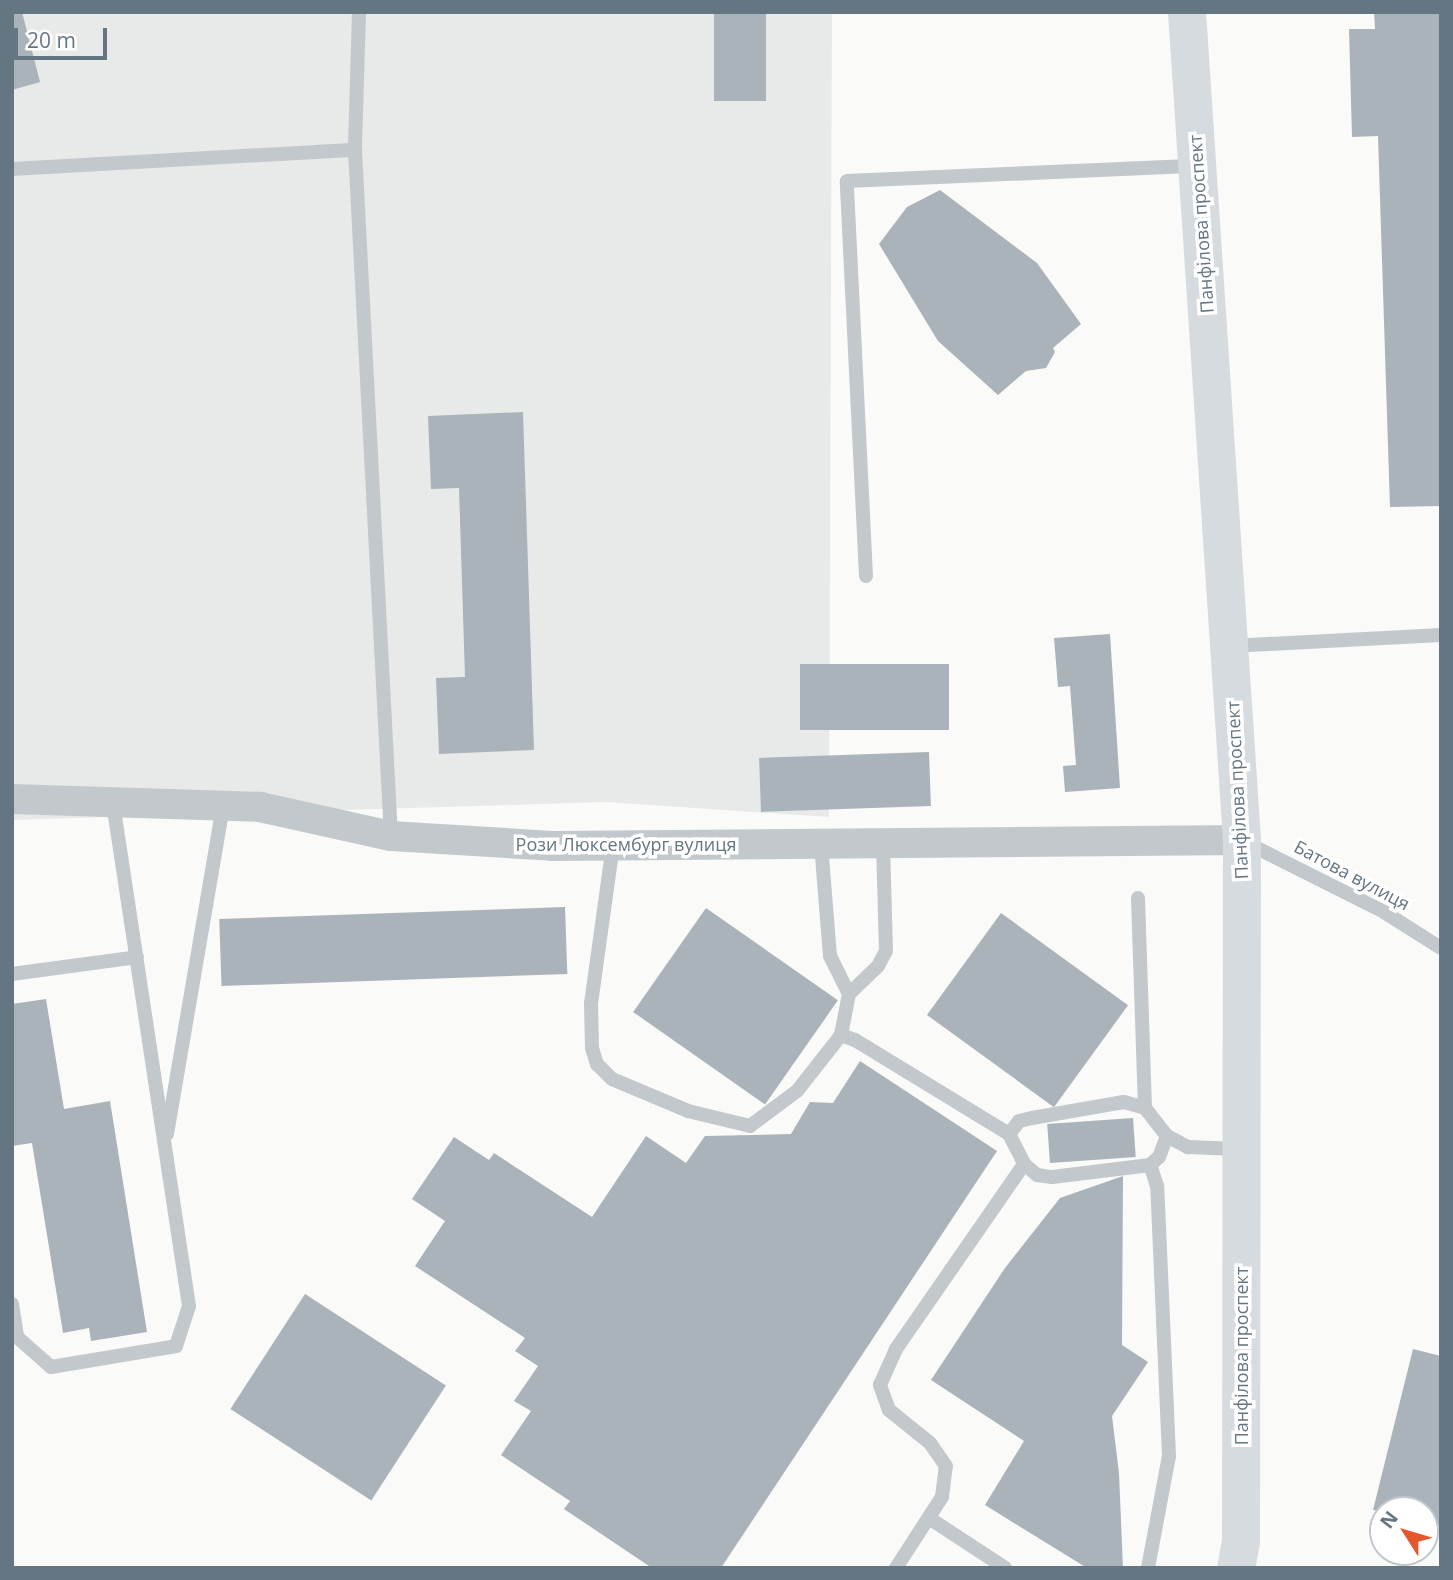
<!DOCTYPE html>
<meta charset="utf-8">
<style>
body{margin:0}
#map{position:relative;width:1453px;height:1580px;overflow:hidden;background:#fafaf8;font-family:"Open Sans",sans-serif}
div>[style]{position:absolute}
.built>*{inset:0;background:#e8e9e9}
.building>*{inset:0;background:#aab3b9;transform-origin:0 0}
.lane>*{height:14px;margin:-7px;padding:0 7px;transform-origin:7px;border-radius:7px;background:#c3c8cc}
.street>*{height:30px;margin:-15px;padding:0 15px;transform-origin:15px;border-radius:15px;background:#c3c8cc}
.secondary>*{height:38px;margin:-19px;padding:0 19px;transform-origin:19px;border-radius:19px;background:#d6dbdf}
span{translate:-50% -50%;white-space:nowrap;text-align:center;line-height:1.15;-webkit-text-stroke:7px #fff;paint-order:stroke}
.street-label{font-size:18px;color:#657683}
.frame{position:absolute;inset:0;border:14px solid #657683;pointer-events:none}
.north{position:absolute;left:1369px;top:1496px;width:70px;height:70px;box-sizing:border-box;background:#fff;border:2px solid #c1c8cd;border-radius:50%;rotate:307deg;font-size:19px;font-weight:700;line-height:28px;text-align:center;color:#657683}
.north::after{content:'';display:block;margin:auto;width:24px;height:32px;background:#e4572e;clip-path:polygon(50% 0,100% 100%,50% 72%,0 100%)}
.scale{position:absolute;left:14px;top:28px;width:93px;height:32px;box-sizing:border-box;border:4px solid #657683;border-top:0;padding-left:9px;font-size:21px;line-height:24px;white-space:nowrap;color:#657683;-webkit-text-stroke:5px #fff;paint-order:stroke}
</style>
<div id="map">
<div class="built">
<div style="clip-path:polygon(12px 12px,832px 12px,829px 817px,606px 802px,12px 820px)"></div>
</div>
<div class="building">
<div style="clip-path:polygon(12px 12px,22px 12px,40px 82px,12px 90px)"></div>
<div style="left:714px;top:12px;width:52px;height:89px"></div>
<div style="clip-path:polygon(1374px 12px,1441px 12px,1441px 506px,1390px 507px,1378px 136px,1352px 137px,1349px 29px,1375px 29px)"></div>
<div style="clip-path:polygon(940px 190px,1037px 263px,1081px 324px,1053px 348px,1055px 352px,1046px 368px,1026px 371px,998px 395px,938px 341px,879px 244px,907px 207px)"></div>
<div style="clip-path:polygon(523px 412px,534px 750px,439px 754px,436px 678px,465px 677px,459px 488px,431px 489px,428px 416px)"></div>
<div style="clip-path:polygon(1110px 634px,1120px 788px,1065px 792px,1063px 766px,1076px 765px,1070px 686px,1058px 687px,1054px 638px)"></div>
<div style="left:800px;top:664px;width:149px;height:66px"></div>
<div style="left:929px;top:752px;width:54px;height:170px;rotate:88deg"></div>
<div style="left:565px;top:907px;width:67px;height:346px;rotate:88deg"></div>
<div style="left:706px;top:908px;width:161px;height:127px;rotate:35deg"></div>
<div style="left:1001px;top:913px;width:157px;height:126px;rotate:36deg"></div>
<div style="clip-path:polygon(46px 999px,64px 1109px,110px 1101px,147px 1332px,91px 1341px,89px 1328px,63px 1333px,32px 1143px,12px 1146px,12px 1004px)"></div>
<div style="clip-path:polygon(860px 1061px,997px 1151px,721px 1568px,652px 1568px,564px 1509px,570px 1501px,501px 1455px,531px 1411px,514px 1401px,538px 1366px,515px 1351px,525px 1338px,415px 1266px,445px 1221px,412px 1199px,454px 1137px,489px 1160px,494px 1153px,592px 1217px,646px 1136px,686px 1163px,705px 1136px,791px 1134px,810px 1102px,833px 1103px)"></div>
<div style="left:1133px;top:1118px;width:39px;height:86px;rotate:86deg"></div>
<div style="clip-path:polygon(1123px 1176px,1122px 1345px,1148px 1362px,1112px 1416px,1119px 1473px,1123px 1568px,1087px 1568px,985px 1505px,1024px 1441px,931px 1380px,1005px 1268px,1060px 1198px)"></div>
<div style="left:305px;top:1294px;width:168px;height:137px;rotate:33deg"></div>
<div style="clip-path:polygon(1413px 1349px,1441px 1356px,1441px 1527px,1425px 1523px,1425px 1510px,1383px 1512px,1373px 1510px)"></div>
</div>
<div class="lane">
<div style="left:359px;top:12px;width:138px;rotate:91.7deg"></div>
<div style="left:355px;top:150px;width:687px;rotate:87deg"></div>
<div style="left:12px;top:169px;width:344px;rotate:-3.2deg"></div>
<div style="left:866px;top:576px;width:395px;rotate:-92.8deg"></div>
<div style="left:847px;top:181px;width:348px;rotate:-2.5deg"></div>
<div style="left:1231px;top:646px;width:210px;rotate:-3deg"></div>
<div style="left:1245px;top:842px;width:156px;rotate:26.7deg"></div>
<div style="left:1384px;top:912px;width:67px;rotate:32.3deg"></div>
<div style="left:821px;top:844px;width:112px;rotate:85.4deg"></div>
<div style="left:830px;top:956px;width:42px;rotate:63.4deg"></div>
<div style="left:613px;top:845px;width:160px;rotate:97.9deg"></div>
<div style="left:591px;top:1003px;width:45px;rotate:88.7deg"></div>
<div style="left:592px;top:1048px;width:17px;rotate:73deg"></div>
<div style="left:597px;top:1064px;width:21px;rotate:45deg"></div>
<div style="left:612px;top:1079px;width:82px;rotate:22.8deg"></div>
<div style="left:688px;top:1111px;width:64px;rotate:13.6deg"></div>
<div style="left:750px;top:1126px;width:59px;rotate:-36.7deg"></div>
<div style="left:797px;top:1091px;width:71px;rotate:-51.8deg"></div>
<div style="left:841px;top:1035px;width:42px;rotate:-79deg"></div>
<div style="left:849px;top:994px;width:40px;rotate:-44deg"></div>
<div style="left:878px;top:966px;width:17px;rotate:-62deg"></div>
<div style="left:886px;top:951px;width:108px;rotate:-91.6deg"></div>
<div style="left:1138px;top:898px;width:210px;rotate:88.1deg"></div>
<div style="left:12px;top:974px;width:126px;rotate:-7.7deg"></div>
<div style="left:841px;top:1035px;width:15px;rotate:20deg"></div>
<div style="left:855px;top:1040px;width:180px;rotate:31.4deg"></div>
<div style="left:1009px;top:1134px;width:16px;rotate:-52deg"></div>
<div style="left:1019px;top:1121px;width:13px;rotate:-13deg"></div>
<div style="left:1032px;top:1118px;width:93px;rotate:-9.9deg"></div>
<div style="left:1124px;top:1102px;width:22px;rotate:16deg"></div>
<div style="left:1145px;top:1108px;width:36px;rotate:52deg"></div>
<div style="left:1167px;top:1136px;width:24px;rotate:28deg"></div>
<div style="left:1188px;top:1147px;width:50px;rotate:2.3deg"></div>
<div style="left:167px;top:1134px;width:333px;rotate:-80.3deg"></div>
<div style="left:1009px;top:1134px;width:34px;rotate:63deg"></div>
<div style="left:1024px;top:1164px;width:17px;rotate:40deg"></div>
<div style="left:1037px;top:1175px;width:15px;rotate:8deg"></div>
<div style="left:1052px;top:1177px;width:99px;rotate:-7deg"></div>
<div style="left:1150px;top:1165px;width:12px;rotate:-42deg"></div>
<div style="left:1159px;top:1157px;width:22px;rotate:-69deg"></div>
<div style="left:12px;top:1304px;width:33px;rotate:81deg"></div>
<div style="left:17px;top:1337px;width:45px;rotate:41.4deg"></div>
<div style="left:51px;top:1367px;width:127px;rotate:-9.5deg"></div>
<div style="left:176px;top:1346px;width:42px;rotate:-72deg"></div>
<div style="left:189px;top:1306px;width:509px;rotate:-98.59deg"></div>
<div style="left:929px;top:1518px;width:91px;rotate:33.3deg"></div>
<div style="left:896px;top:1568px;width:85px;rotate:-57.1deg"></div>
<div style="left:942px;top:1497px;width:31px;rotate:-83deg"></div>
<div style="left:946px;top:1466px;width:28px;rotate:-125deg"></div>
<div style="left:930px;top:1443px;width:53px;rotate:-141.2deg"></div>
<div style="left:889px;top:1410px;width:27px;rotate:-110deg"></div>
<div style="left:880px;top:1385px;width:39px;rotate:-66deg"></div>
<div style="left:896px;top:1349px;width:225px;rotate:-55.3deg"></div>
<div style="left:1148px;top:1568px;width:114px;rotate:-79.4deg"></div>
<div style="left:1169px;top:1456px;width:270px;rotate:-92.5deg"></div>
<div style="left:1157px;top:1186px;width:22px;rotate:-108deg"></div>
</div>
<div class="street">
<div style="left:12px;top:799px;width:248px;rotate:1.8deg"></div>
<div style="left:260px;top:807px;width:134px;rotate:12.5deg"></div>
<div style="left:391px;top:836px;width:162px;rotate:3.5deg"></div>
<div style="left:553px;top:846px;width:689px;rotate:-0.5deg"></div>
</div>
<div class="secondary">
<div style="left:1187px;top:12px;width:830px;rotate:86.2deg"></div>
<div style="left:1242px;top:840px;width:701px;rotate:90.08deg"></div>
<div style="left:1241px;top:1541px;width:27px;rotate:100deg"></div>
</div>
<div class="street-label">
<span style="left:1201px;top:224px;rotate:-94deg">Панфілова проспект</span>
<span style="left:1237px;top:790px;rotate:-93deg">Панфілова проспект</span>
<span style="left:626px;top:844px">Рози Люксембург вулиця</span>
<span style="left:1352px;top:875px;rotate:28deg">Батова вулиця</span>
<span style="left:1241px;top:1356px;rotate:-90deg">Панфілова проспект</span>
</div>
<div class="frame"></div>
<div class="north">N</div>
<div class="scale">20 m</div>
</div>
